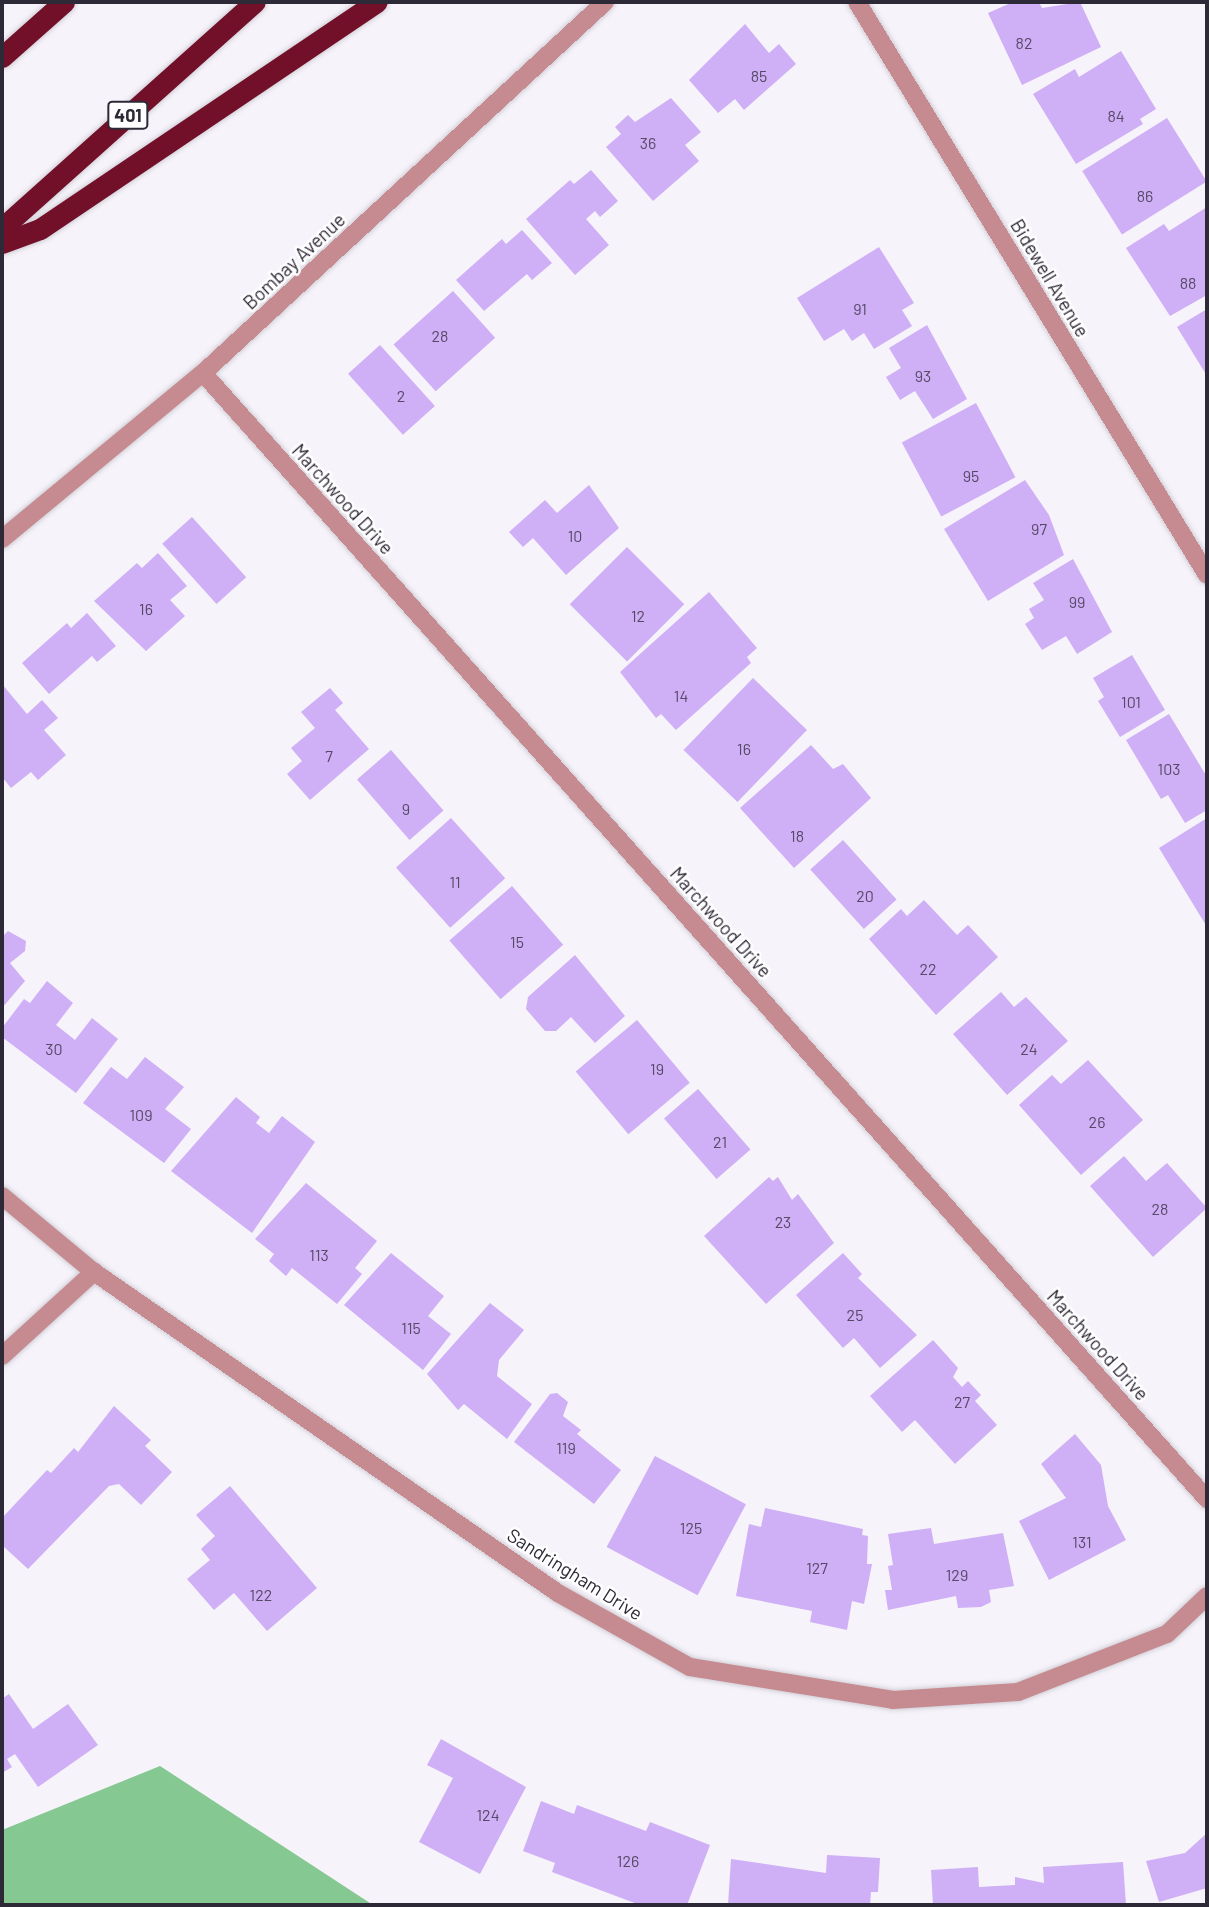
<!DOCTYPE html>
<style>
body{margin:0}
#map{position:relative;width:1209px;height:1907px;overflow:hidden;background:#f6f3fa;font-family:Barlow,sans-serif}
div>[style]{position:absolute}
.forest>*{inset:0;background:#85c892}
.building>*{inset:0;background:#cfaff6;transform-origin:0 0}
.roads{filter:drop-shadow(0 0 2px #d2cfd7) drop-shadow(0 0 2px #d2cfd7)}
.minor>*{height:18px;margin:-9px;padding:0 9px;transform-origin:9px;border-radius:9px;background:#c68b90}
.highway>*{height:21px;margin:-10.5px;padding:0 10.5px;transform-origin:10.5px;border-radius:10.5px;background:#721029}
span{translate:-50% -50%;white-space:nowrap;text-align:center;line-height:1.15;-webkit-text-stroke:5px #fff;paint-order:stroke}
.number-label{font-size:16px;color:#564a66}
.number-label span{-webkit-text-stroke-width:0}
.shield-label span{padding:2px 5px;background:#fff;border:2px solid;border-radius:5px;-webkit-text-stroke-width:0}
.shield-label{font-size:18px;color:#2e2936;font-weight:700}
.street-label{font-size:19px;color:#2e2936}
.frame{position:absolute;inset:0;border:4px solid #2e2936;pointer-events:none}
</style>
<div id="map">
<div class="forest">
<div style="clip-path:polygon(160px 1766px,373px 1905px,2px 1905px,2px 1830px)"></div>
</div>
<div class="building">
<div style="clip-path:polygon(1013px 2px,1039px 2px,1042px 8px,1080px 2px,1101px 47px,1022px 85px,988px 13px)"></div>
<div style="clip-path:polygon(745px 24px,769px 53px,779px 44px,796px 64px,744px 110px,735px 99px,718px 113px,689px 80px)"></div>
<div style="clip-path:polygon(1121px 51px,1156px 109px,1140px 119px,1143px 124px,1076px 164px,1033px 94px,1075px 69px,1079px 77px)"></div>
<div style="clip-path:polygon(671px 98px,701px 132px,685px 145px,699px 161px,653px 201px,606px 147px,621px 134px,615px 127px,628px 115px,635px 122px)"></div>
<div style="left:1167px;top:118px;width:75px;height:100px;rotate:58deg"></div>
<div style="clip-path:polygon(591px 170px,618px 201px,600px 217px,595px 211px,586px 219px,609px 245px,575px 275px,526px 219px,570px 180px,574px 184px)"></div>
<div style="clip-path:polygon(1207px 207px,1207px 295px,1170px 316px,1126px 248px,1164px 224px,1169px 231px)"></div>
<div style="clip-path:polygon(522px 230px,552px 263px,532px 280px,527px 274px,484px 311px,456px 280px,502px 239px,506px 244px)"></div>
<div style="clip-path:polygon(879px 247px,914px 303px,902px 310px,912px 326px,874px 349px,864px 333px,852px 341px,844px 329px,824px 341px,797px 298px)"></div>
<div style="left:453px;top:291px;width:63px;height:80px;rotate:48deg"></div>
<div style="clip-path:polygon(1207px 309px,1207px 376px,1177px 327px)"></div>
<div style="clip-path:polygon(927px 325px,967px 399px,933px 419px,915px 391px,900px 400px,886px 377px,901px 368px,889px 348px)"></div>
<div style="left:380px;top:345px;width:82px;height:43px;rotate:48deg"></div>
<div style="left:976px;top:403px;width:84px;height:84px;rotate:62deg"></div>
<div style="clip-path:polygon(1025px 480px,1049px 515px,1064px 555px,988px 601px,944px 529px)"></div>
<div style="clip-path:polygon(589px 485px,619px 528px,566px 575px,533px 538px,523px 547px,509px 532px,545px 500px,557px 513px)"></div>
<div style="left:192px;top:517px;width:81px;height:40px;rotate:48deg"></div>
<div style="left:627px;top:547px;width:81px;height:81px;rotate:45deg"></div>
<div style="clip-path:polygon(158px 553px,187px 586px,170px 600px,185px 616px,146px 651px,94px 601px,137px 563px,142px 568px)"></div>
<div style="clip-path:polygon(1073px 559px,1112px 632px,1077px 654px,1066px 636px,1042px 650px,1025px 624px,1034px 618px,1029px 609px,1044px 600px,1033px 583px)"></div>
<div style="clip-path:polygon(709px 592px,757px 648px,747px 657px,751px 663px,676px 730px,661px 714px,656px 718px,620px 672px)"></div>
<div style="clip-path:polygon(87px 613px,116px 646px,97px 662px,92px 656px,49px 694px,22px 663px,67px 623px,71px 628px)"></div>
<div style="clip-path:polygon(1132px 655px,1165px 710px,1120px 737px,1098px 701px,1104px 697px,1093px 678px)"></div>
<div style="left:753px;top:678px;width:75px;height:100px;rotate:44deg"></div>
<div style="clip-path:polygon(2px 684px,27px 714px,42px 700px,58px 718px,44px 730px,66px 755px,38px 780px,31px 772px,11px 788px,2px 777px)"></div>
<div style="clip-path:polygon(330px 688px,343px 703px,335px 710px,369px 749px,310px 800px,287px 774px,302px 761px,291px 748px,315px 728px,301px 712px)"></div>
<div style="clip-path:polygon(1169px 714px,1207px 777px,1207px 810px,1185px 823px,1168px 795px,1161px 799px,1126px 740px)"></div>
<div style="clip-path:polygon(811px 745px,833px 769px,843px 764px,871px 798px,794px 868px,740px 808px)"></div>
<div style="left:391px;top:750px;width:80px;height:45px;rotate:49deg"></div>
<div style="left:451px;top:818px;width:81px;height:74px;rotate:48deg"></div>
<div style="clip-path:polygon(1207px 818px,1207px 927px,1159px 848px)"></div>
<div style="left:843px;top:840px;width:80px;height:44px;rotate:48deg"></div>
<div style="left:512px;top:886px;width:78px;height:83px;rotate:49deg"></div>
<div style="clip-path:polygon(924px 900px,957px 935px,968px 925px,998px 957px,936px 1015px,869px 939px,901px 909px,907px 916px)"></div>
<div style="clip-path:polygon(8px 931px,26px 941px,25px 951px,10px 963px,25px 981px,2px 1008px,2px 937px)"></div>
<div style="clip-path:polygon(575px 955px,625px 1016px,595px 1043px,571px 1017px,556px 1031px,545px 1031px,526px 1009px,528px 997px)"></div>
<div style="clip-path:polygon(47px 981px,73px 1003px,56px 1025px,75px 1040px,92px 1018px,118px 1039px,76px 1093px,2px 1037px,2px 1028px,24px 999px,30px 1003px)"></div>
<div style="clip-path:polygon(1001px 992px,1014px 1007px,1026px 997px,1068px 1041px,1007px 1095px,953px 1034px)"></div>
<div style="left:637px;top:1020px;width:82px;height:80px;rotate:50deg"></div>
<div style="clip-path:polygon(145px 1057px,184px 1087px,165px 1109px,191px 1129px,164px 1163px,83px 1103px,111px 1067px,127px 1079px)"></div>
<div style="clip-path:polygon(1088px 1060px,1143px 1120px,1081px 1175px,1019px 1105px,1052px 1075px,1061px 1084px)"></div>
<div style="left:698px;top:1089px;width:80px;height:45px;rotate:49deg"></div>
<div style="clip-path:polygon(236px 1097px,260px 1117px,256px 1123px,269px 1133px,282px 1116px,315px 1142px,252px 1233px,171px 1171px)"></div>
<div style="clip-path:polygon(1124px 1156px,1146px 1181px,1167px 1163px,1207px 1208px,1153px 1257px,1090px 1186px)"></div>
<div style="clip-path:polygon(769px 1177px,773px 1181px,778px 1177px,792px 1200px,798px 1194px,834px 1243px,766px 1304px,704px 1236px)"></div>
<div style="clip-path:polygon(306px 1183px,377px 1241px,355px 1268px,362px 1274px,337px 1304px,292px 1268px,286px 1276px,269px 1261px,274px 1254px,255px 1239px)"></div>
<div style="clip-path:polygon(391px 1253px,444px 1296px,428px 1316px,451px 1334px,423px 1370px,344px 1305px)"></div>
<div style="clip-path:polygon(843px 1253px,862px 1274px,858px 1278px,917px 1335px,880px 1368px,854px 1338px,843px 1348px,796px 1295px)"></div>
<div style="clip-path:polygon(490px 1303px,524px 1330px,499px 1360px,497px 1376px,532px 1404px,507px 1439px,464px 1404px,458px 1410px,427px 1374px)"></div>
<div style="clip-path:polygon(933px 1340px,958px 1368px,953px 1377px,962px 1387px,968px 1381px,981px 1395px,975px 1401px,997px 1425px,955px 1464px,915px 1420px,902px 1432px,870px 1396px)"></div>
<div style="clip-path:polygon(557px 1393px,568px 1402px,563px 1416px,581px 1430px,577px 1434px,621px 1470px,594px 1504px,514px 1442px,550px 1394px)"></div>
<div style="clip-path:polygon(114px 1406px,151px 1440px,145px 1446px,172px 1472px,141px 1505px,119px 1484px,109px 1486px,28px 1569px,2px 1545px,2px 1518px,47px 1470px,51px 1473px,74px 1448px,78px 1452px)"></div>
<div style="clip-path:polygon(1075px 1434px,1101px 1465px,1108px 1506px,1126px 1540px,1049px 1580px,1019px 1521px,1066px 1498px,1041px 1464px)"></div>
<div style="left:655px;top:1456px;width:103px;height:103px;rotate:28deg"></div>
<div style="clip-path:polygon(230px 1486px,317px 1588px,267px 1631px,234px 1593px,214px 1610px,187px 1579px,210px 1560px,201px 1549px,215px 1536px,196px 1515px)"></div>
<div style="clip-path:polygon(765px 1508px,863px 1529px,862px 1535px,868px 1536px,867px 1564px,872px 1564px,864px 1604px,852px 1601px,847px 1630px,810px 1622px,812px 1611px,736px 1596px,749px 1524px,761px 1527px)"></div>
<div style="clip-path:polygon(931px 1528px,934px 1544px,1003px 1533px,1014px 1586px,989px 1590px,991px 1602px,981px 1607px,958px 1608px,956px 1596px,888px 1610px,885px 1590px,892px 1590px,888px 1566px,893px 1565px,888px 1534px)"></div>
<div style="clip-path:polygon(9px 1694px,33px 1729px,68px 1704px,98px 1745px,38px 1787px,15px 1754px,7px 1759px,12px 1767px,2px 1773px,2px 1699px)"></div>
<div style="clip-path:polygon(441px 1739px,526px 1787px,480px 1874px,419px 1842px,453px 1778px,427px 1765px)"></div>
<div style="clip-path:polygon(541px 1801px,574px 1814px,577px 1805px,646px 1831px,650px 1822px,710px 1845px,687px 1905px,640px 1905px,552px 1872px,555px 1863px,523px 1851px)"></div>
<div style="clip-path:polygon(1207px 1833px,1207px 1888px,1159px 1902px,1146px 1861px,1185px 1853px)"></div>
<div style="clip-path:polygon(827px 1855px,880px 1858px,878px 1892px,871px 1892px,870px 1905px,728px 1905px,731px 1859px,826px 1873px)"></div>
<div style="clip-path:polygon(1123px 1862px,1126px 1905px,933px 1905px,931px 1870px,978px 1867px,979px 1887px,1015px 1885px,1015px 1877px,1044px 1883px,1043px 1867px)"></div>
</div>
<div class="roads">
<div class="minor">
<div style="left:857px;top:2px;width:671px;rotate:58.58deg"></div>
<div style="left:203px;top:373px;width:1509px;rotate:48.28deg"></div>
<div style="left:2px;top:539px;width:261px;rotate:-39.6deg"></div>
<div style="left:203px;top:373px;width:547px;rotate:-42.7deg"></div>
<div style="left:2px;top:1196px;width:119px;rotate:39.6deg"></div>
<div style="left:94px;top:1272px;width:564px;rotate:34.68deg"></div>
<div style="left:558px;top:1593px;width:151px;rotate:29.3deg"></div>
<div style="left:690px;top:1667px;width:206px;rotate:9.2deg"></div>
<div style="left:893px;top:1700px;width:125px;rotate:-3.7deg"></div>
<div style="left:1018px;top:1692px;width:160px;rotate:-21.3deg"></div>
<div style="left:1167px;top:1634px;width:55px;rotate:-43.5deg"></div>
<div style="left:2px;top:1356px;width:125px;rotate:-42.4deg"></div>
</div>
<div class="highway">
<div style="left:2px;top:57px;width:83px;rotate:-41.6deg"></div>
<div style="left:2px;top:228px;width:339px;rotate:-41.8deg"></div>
<div style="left:2px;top:243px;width:40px;rotate:-20.2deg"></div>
<div style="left:40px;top:229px;width:406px;rotate:-34deg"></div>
</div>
</div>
<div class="number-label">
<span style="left:1024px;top:43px">82</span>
<span style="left:759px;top:76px">85</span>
<span style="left:1116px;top:116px">84</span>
<span style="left:648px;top:143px">36</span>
<span style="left:1145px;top:196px">86</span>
<span style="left:1188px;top:283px">88</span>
<span style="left:860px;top:309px">91</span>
<span style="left:440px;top:336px">28</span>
<span style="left:923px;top:376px">93</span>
<span style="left:401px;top:396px">2</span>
<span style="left:971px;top:476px">95</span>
<span style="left:1039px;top:529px">97</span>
<span style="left:575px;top:536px">10</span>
<span style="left:1077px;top:602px">99</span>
<span style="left:146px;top:609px">16</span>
<span style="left:638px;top:616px">12</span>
<span style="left:681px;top:696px">14</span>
<span style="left:1131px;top:702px">101</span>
<span style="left:744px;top:749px">16</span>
<span style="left:329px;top:756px">7</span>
<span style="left:1169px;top:769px">103</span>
<span style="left:406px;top:809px">9</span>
<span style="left:797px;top:836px">18</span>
<span style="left:455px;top:882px">11</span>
<span style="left:865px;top:896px">20</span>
<span style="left:517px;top:942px">15</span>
<span style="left:928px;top:969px">22</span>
<span style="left:54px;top:1049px">30</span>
<span style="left:1029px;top:1049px">24</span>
<span style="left:657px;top:1069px">19</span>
<span style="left:141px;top:1115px">109</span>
<span style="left:1097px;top:1122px">26</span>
<span style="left:720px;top:1142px">21</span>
<span style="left:1160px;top:1209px">28</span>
<span style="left:783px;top:1222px">23</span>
<span style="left:319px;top:1255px">113</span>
<span style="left:855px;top:1315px">25</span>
<span style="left:411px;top:1328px">115</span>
<span style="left:962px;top:1402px">27</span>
<span style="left:566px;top:1448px">119</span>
<span style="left:691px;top:1528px">125</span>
<span style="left:1082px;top:1542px">131</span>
<span style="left:817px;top:1568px">127</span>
<span style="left:957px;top:1575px">129</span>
<span style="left:261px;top:1595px">122</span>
<span style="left:488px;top:1815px">124</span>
<span style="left:628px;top:1861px">126</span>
</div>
<div class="shield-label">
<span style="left:128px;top:115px">401</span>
</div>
<div class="street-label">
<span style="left:294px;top:261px;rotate:-43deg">Bombay Avenue</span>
<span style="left:1050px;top:278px;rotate:59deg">Bidewell Avenue</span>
<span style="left:343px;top:499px;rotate:48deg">Marchwood Drive</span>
<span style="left:721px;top:922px;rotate:48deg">Marchwood Drive</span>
<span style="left:1098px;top:1345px;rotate:48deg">Marchwood Drive</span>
<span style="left:575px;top:1574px;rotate:32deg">Sandringham Drive</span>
</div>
<div class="frame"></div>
</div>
